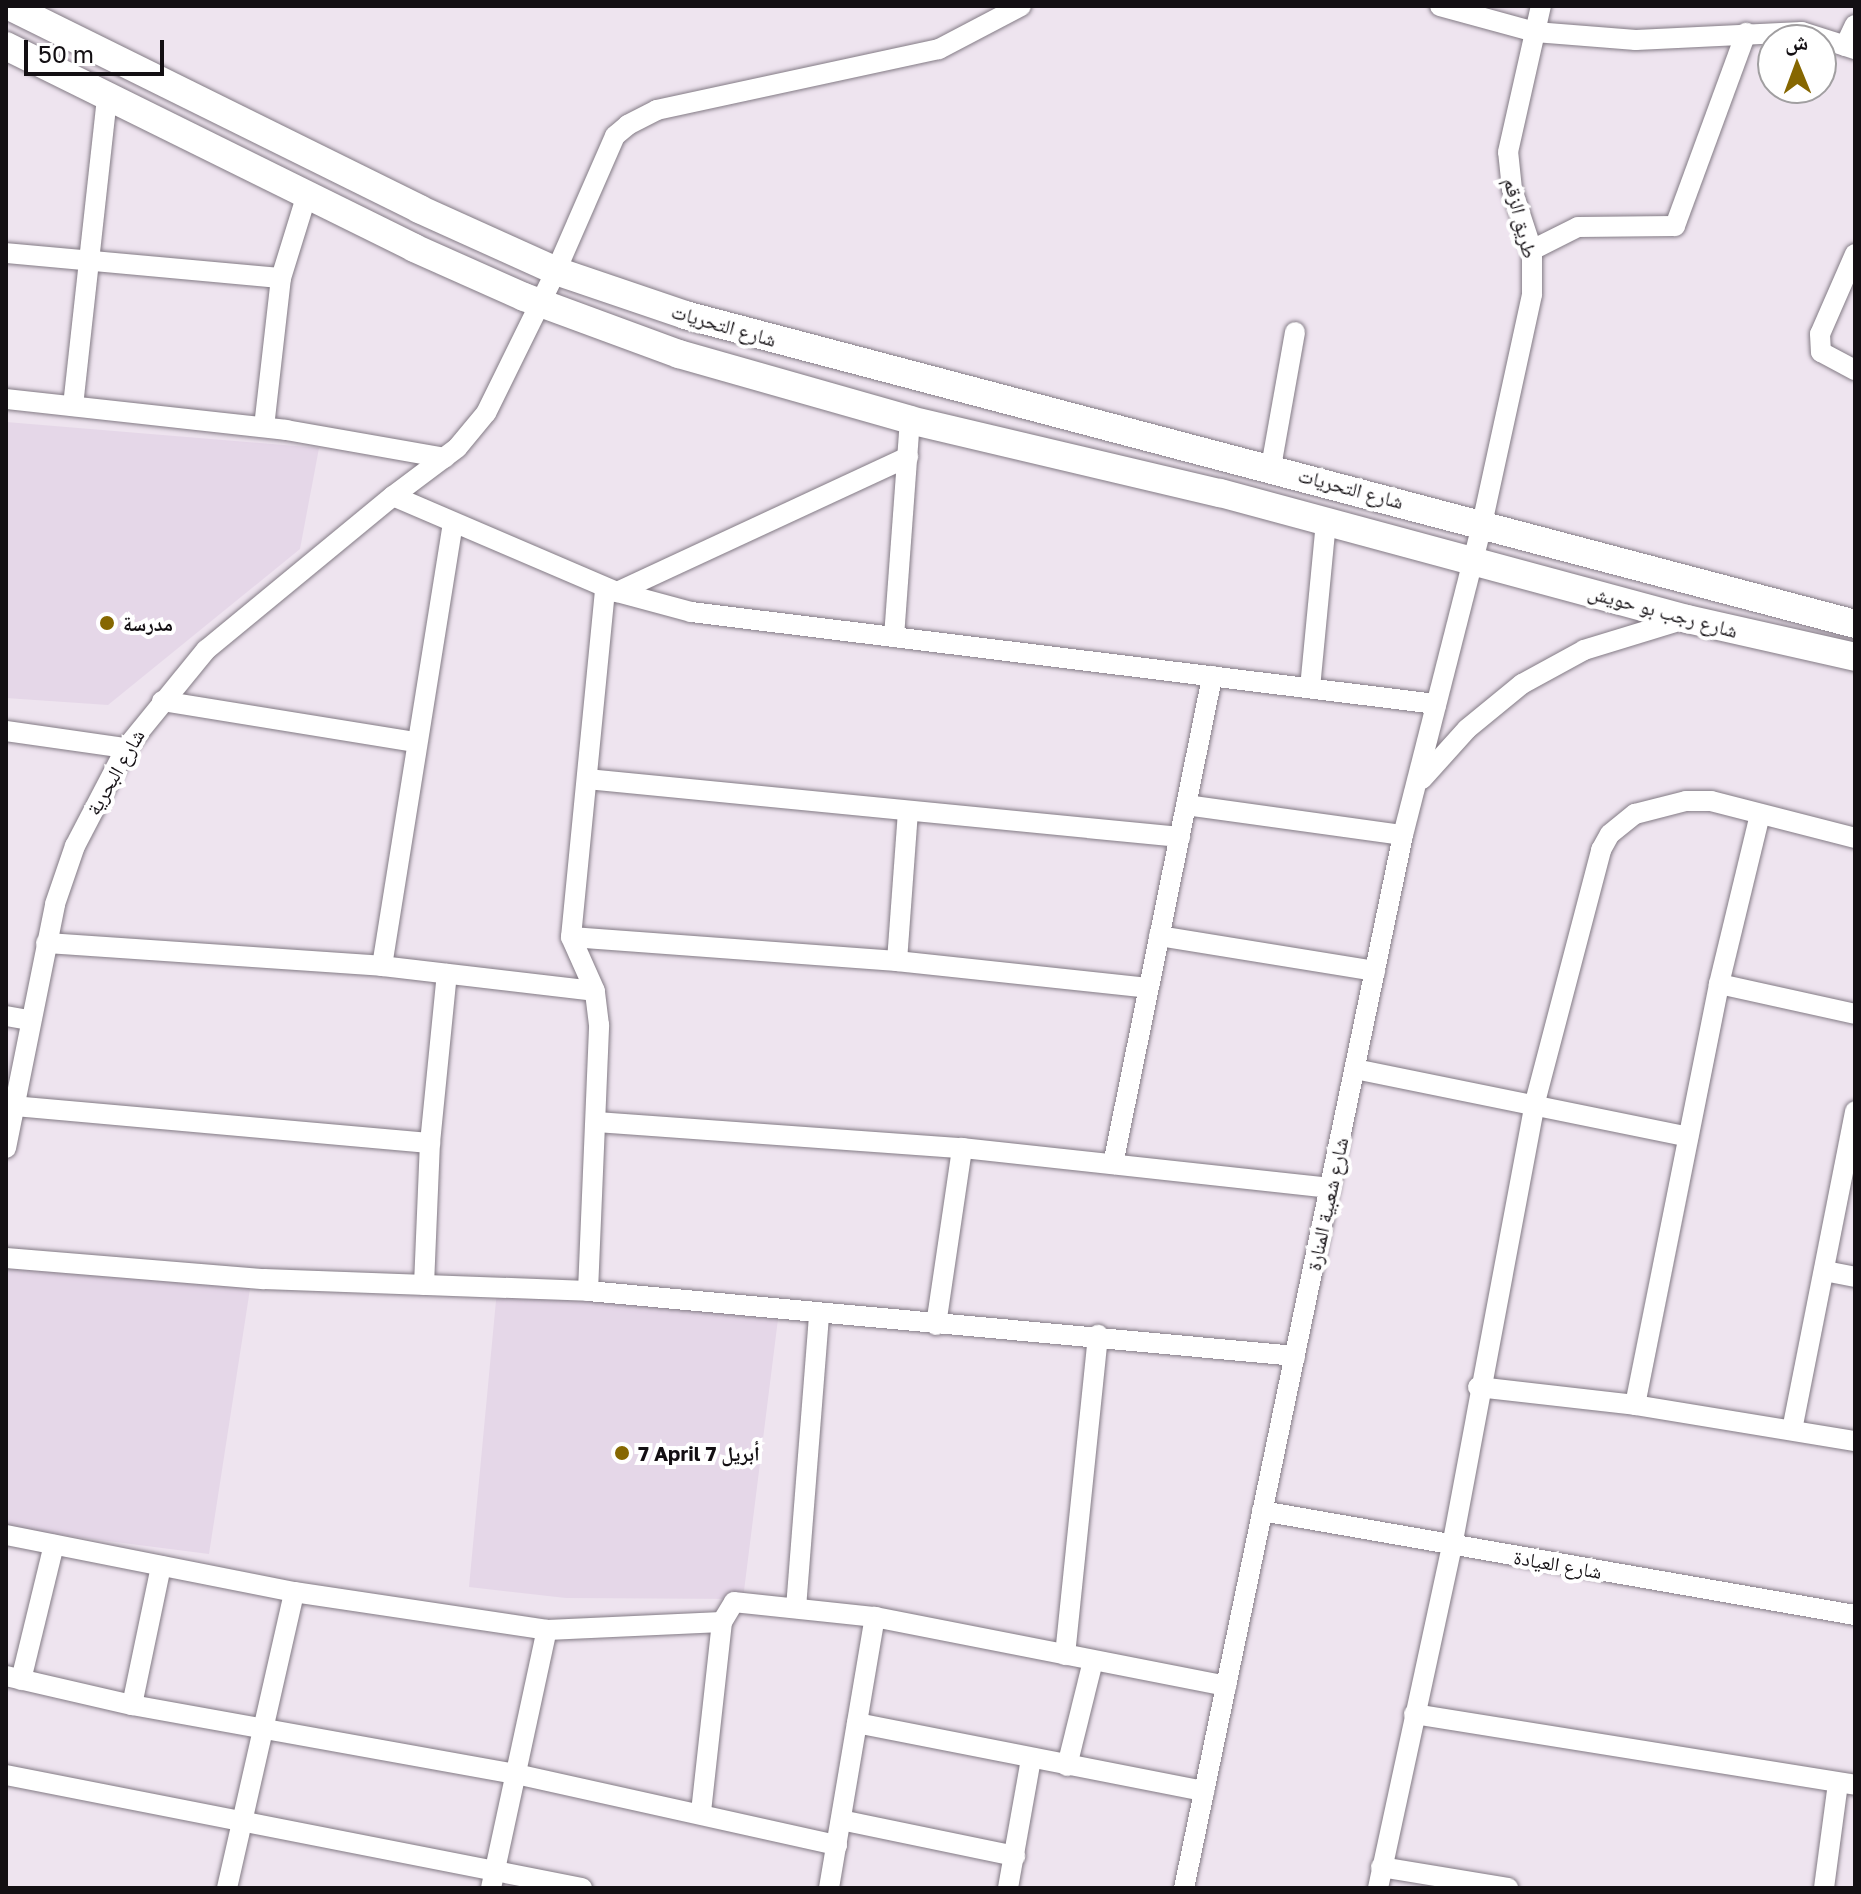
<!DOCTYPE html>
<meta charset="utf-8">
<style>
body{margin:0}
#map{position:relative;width:1861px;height:1894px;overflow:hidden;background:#eee4ef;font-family:"Golos Text","Noto Naskh Arabic",sans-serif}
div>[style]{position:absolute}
.built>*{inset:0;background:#e5d7e8}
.roads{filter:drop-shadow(0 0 2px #837b85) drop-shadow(0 0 2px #837b85)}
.minor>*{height:20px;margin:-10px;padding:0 10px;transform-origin:10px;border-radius:10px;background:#fff}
.secondary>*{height:28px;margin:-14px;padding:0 14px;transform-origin:14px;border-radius:14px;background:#fff}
.dots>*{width:22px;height:22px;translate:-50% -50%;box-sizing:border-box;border:4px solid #fff;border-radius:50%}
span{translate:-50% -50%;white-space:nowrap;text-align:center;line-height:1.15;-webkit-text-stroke:8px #fff;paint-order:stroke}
.street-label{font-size:20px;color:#130f13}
.poi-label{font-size:20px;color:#130f13;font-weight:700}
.left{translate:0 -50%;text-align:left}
.frame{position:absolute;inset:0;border:8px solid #130f13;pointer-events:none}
.north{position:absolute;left:1757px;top:24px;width:80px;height:80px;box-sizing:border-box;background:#fff;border:2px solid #a19fa1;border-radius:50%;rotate:359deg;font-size:22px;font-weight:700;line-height:32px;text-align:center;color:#130f13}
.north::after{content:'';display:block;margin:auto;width:28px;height:36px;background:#866701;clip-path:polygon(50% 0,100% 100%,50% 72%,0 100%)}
.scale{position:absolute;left:24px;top:40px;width:140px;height:36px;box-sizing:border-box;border:4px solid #130f13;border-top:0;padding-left:10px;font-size:24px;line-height:28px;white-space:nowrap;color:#130f13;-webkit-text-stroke:6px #fff;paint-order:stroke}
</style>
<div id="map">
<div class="built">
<div style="clip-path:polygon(6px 422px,319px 448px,300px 549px,108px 705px,6px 698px)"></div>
<div style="clip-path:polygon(6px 1259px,252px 1276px,209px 1554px,6px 1528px)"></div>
<div style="clip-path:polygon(497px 1290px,778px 1319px,743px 1599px,566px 1598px,469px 1587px)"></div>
</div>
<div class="roads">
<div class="minor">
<div style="left:1021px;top:6px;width:93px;rotate:152.3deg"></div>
<div style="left:939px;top:49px;width:289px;rotate:167.8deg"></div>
<div style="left:657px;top:110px;width:33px;rotate:153deg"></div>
<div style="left:628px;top:125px;width:17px;rotate:140deg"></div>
<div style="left:615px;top:136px;width:147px;rotate:113.6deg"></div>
<div style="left:556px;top:271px;width:158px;rotate:116.2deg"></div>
<div style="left:486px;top:413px;width:45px;rotate:129.6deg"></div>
<div style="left:457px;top:448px;width:80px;rotate:143.1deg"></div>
<div style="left:393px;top:496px;width:244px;rotate:23.2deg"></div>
<div style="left:617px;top:592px;width:77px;rotate:15.1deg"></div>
<div style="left:691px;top:612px;width:751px;rotate:7.04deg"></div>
<div style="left:1440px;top:6px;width:98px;rotate:15.3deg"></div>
<div style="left:1535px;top:32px;width:101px;rotate:4.5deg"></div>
<div style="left:1636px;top:40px;width:166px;rotate:-2.8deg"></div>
<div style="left:1802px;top:32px;width:56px;rotate:17.8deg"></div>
<div style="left:1845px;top:46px;width:23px;rotate:-65deg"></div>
<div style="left:1532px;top:250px;width:51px;rotate:-26.6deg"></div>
<div style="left:1578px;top:227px;width:97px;rotate:-0.6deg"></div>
<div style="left:1675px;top:226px;width:206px;rotate:-69.8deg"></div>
<div style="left:6px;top:253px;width:276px;rotate:5.2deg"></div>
<div style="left:1855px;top:254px;width:87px;rotate:113.6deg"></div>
<div style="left:1820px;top:334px;width:18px;rotate:87deg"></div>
<div style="left:1821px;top:352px;width:38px;rotate:28deg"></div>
<div style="left:6px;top:399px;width:282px;rotate:6.3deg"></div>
<div style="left:286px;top:430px;width:161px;rotate:10deg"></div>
<div style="left:73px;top:406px;width:311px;rotate:-83.7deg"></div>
<div style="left:264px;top:427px;width:150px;rotate:-83.5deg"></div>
<div style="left:281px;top:278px;width:88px;rotate:-72.8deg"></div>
<div style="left:1271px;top:467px;width:137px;rotate:-79.9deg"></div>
<div style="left:617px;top:592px;width:321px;rotate:-24.9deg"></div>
<div style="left:894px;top:637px;width:218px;rotate:-85.8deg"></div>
<div style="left:1310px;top:688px;width:168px;rotate:-84.5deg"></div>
<div style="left:162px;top:701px;width:257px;rotate:9.2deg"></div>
<div style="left:6px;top:731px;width:121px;rotate:8.1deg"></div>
<div style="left:587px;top:779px;width:596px;rotate:5.59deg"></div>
<div style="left:1422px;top:779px;width:67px;rotate:-48deg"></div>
<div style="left:1467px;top:729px;width:71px;rotate:-39.3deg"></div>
<div style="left:1522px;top:684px;width:71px;rotate:-28.7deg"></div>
<div style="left:1584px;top:650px;width:102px;rotate:-17deg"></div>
<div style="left:1186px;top:805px;width:219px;rotate:7.9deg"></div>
<div style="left:1159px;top:936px;width:219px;rotate:9.2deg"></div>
<div style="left:571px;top:937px;width:327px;rotate:4.2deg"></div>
<div style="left:897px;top:961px;width:252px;rotate:6.1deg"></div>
<div style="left:46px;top:943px;width:337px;rotate:3.9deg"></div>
<div style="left:382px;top:966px;width:214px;rotate:6.7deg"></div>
<div style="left:897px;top:961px;width:149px;rotate:-85.8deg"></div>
<div style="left:382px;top:966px;width:448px;rotate:-80.9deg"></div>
<div style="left:1719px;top:984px;width:139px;rotate:12.4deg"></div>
<div style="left:6px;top:1016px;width:23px;rotate:10deg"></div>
<div style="left:1355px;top:1069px;width:340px;rotate:11.5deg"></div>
<div style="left:14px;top:1106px;width:418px;rotate:5.1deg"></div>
<div style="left:596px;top:1122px;width:367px;rotate:4.1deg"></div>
<div style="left:962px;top:1148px;width:370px;rotate:6.2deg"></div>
<div style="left:6px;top:1148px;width:249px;rotate:-78.6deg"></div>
<div style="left:55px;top:904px;width:61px;rotate:-71deg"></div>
<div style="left:75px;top:846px;width:110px;rotate:-62.5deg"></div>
<div style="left:126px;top:748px;width:127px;rotate:-50.8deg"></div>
<div style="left:206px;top:650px;width:242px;rotate:-39.5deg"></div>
<div style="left:1113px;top:1164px;width:498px;rotate:-78.5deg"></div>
<div style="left:6px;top:1258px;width:259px;rotate:4.7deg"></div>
<div style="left:264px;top:1279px;width:324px;rotate:2.1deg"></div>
<div style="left:588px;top:1291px;width:710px;rotate:5.25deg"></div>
<div style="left:1825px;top:1271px;width:31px;rotate:11deg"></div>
<div style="left:424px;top:1285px;width:142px;rotate:-87.6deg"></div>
<div style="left:430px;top:1143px;width:170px;rotate:-84.3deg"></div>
<div style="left:588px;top:1291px;width:266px;rotate:-87.6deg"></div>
<div style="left:599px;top:1025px;width:34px;rotate:-97deg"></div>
<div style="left:595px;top:991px;width:59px;rotate:-114deg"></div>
<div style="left:571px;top:937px;width:351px;rotate:-84.4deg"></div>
<div style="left:936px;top:1325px;width:179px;rotate:-81.6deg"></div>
<div style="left:1478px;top:1387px;width:158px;rotate:6.5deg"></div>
<div style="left:1635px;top:1405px;width:223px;rotate:9.3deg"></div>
<div style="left:1635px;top:1405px;width:429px;rotate:-78.7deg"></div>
<div style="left:1719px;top:984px;width:174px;rotate:-76.4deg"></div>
<div style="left:1792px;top:1430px;width:325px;rotate:-78.8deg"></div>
<div style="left:1262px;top:1511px;width:602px;rotate:9.95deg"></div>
<div style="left:6px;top:1535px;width:294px;rotate:11.2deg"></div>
<div style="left:294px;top:1592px;width:256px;rotate:8.5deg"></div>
<div style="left:547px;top:1630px;width:175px;rotate:-2.6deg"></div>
<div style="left:796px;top:1608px;width:295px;rotate:-85.5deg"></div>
<div style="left:1065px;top:1655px;width:322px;rotate:-84.1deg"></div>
<div style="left:6px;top:1676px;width:129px;rotate:13deg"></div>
<div style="left:132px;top:1705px;width:390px;rotate:10.2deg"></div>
<div style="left:516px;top:1774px;width:329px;rotate:12.5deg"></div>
<div style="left:21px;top:1680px;width:139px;rotate:-76.3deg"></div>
<div style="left:132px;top:1705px;width:142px;rotate:-78.2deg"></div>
<div style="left:1414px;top:1714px;width:447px;rotate:9.1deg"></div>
<div style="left:857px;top:1723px;width:354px;rotate:11.1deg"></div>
<div style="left:1067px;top:1766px;width:108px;rotate:-76.1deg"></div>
<div style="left:6px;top:1775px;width:587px;rotate:11.1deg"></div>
<div style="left:701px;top:1812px;width:191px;rotate:-83.7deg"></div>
<div style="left:722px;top:1622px;width:23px;rotate:-59deg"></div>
<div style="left:734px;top:1602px;width:142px;rotate:6.1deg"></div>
<div style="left:875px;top:1617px;width:358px;rotate:11.1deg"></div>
<div style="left:841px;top:1820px;width:178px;rotate:11.7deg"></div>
<div style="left:1381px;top:1867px;width:129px;rotate:9.4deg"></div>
<div style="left:227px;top:1888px;width:303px;rotate:-77.2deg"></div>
<div style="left:491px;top:1888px;width:264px;rotate:-77.8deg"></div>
<div style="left:829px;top:1888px;width:275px;rotate:-80.4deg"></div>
<div style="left:1008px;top:1888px;width:131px;rotate:-79.9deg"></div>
<div style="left:1184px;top:1888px;width:1076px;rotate:-78.25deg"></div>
<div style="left:1403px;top:835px;width:321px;rotate:-75.7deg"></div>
<div style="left:1482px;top:524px;width:235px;rotate:-77.7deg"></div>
<div style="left:1532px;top:294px;width:44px;rotate:-90deg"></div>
<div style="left:1532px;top:250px;width:64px;rotate:-108.2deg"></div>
<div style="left:1512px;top:189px;width:37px;rotate:-96deg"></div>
<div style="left:1508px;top:152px;width:150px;rotate:-77.3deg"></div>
<div style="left:1378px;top:1888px;width:350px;rotate:-77.8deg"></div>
<div style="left:1452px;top:1546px;width:448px;rotate:-79.4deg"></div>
<div style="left:1534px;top:1106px;width:265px;rotate:-75.3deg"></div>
<div style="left:1601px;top:850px;width:18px;rotate:-61deg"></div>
<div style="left:1610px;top:834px;width:32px;rotate:-39deg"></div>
<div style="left:1635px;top:814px;width:53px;rotate:-14.3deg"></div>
<div style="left:1686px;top:801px;width:25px"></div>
<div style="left:1711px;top:801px;width:149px;rotate:14.4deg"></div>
<div style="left:1824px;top:1888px;width:106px;rotate:-82.4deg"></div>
</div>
<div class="secondary">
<div style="left:9px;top:6px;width:458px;rotate:26.3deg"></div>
<div style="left:419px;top:209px;width:150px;rotate:24.3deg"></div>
<div style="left:556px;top:271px;width:136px;rotate:18.8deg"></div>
<div style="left:685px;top:315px;width:1210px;rotate:14.79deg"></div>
<div style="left:6px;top:46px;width:455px;rotate:26.3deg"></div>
<div style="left:414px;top:248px;width:120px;rotate:24deg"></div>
<div style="left:524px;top:297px;width:165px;rotate:20.2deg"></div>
<div style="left:679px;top:354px;width:240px;rotate:15.9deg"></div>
<div style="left:910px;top:420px;width:318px;rotate:13.3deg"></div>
<div style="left:1220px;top:493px;width:484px;rotate:15.1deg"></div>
<div style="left:1687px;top:619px;width:172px;rotate:12.7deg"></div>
</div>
</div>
<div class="dots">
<div style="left:107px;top:623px;background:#866701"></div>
<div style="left:622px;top:1453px;background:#866701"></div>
</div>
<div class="street-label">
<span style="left:1521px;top:218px;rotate:76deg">طريق الزقم</span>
<span style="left:724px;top:325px;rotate:16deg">شارع التحريات</span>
<span style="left:1351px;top:488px;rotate:15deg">شارع التحريات</span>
<span style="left:1663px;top:611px;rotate:15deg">شارع رجب بو حويش</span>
<span style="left:115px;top:772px;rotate:-60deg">شارع البحرية</span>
<span style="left:1327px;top:1204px;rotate:-78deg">شارع شعبية المنارة</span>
<span style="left:1558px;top:1564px;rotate:10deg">شارع العيادة</span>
</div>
<div class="poi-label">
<span class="left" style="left:123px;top:623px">مدرسة</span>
<span class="left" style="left:638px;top:1453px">7 April 7 أبريل</span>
</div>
<div class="frame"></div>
<div class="north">ش</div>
<div class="scale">50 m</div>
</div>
